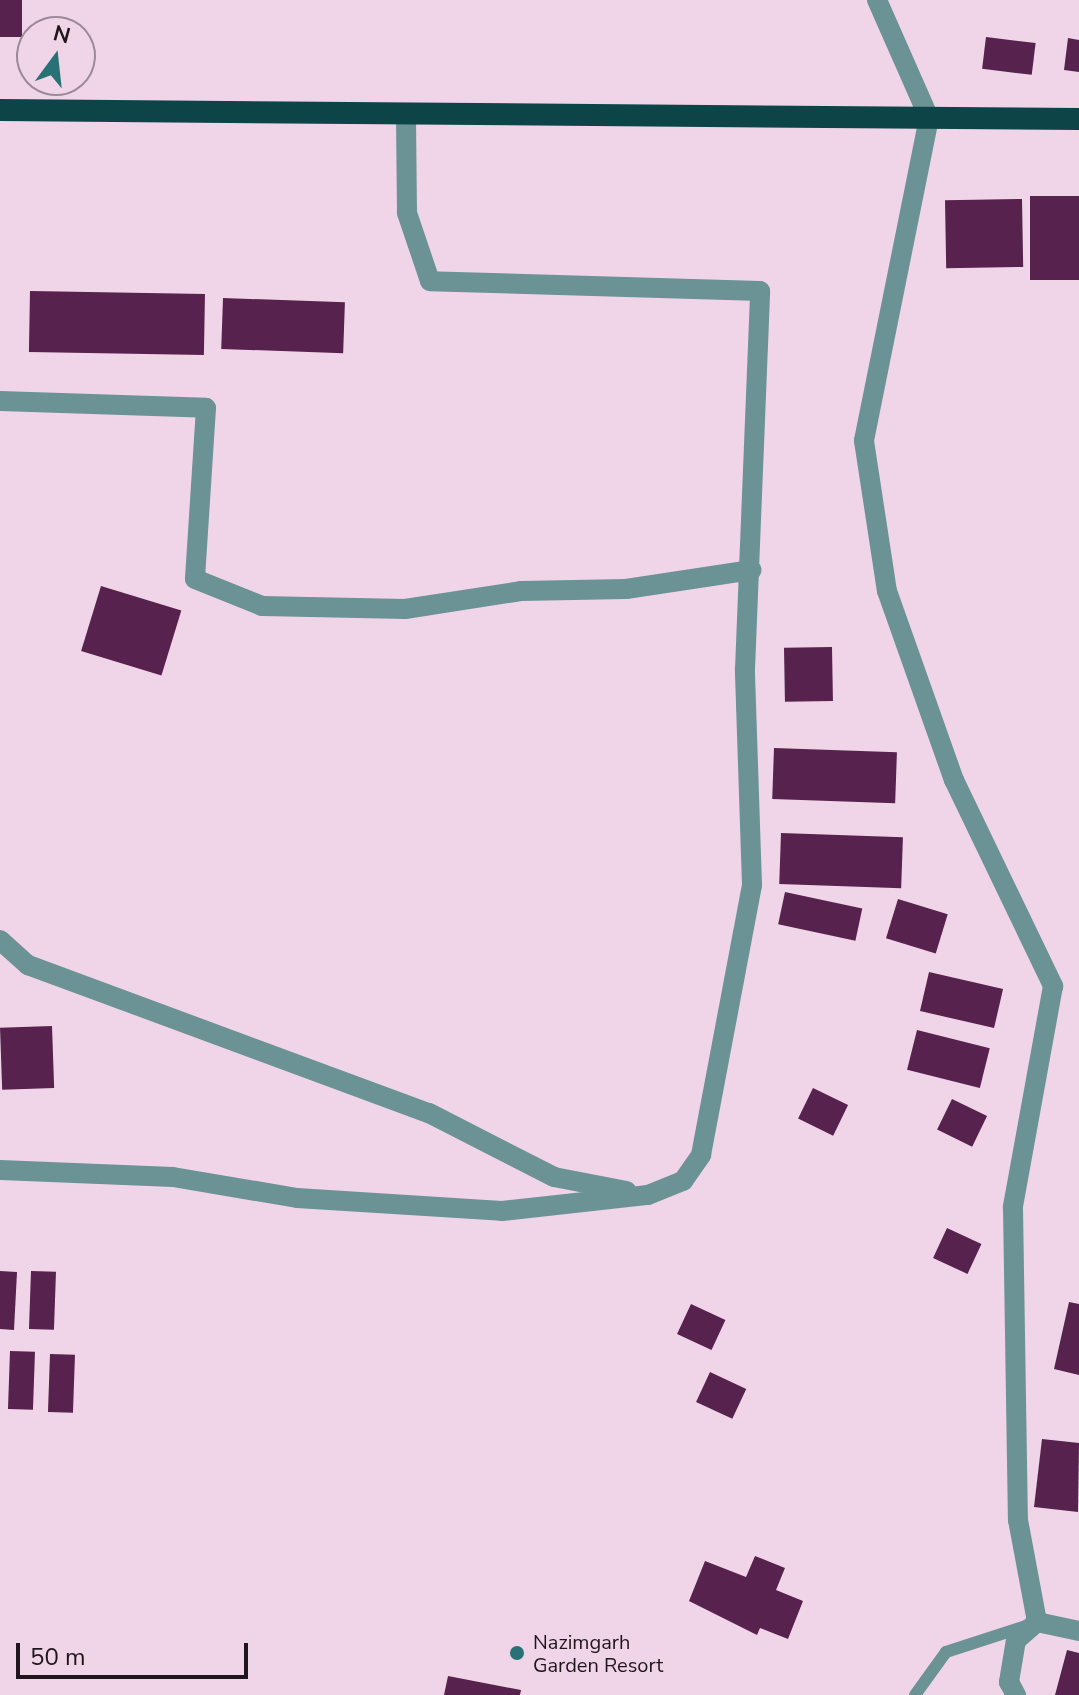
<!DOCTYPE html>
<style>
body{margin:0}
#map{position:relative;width:1079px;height:1695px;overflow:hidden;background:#f0d5e9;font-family:"Nunito Sans",sans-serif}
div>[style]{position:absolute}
.building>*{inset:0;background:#57224d;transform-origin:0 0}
.service>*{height:12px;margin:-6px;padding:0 6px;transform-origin:6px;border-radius:6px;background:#6b9395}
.minor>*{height:20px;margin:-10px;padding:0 10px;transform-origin:10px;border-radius:10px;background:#6b9395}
.trunk>*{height:22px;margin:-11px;padding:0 11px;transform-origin:11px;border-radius:11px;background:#0d4448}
.dots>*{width:22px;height:22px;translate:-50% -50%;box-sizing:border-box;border:4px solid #f0d5e9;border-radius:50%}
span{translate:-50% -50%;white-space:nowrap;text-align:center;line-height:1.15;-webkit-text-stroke:8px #f0d5e9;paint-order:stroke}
.poi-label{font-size:20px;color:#1f161d}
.left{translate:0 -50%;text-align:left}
.north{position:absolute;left:16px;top:16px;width:80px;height:80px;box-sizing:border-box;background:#f0d5e9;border:2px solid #9c8997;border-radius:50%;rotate:15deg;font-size:22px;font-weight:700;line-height:32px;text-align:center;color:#1f161d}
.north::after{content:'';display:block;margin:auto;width:28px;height:36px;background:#287276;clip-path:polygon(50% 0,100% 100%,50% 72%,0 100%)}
.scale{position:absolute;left:16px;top:1643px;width:232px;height:36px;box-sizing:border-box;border:4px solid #1f161d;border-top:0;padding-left:10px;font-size:24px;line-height:28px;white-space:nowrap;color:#1f161d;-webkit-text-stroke:6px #f0d5e9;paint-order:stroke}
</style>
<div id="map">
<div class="building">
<div style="left:0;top:0;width:22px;height:37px"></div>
<div style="left:986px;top:37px;width:50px;height:32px;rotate:7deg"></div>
<div style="clip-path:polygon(1068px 38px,1079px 40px,1079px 72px,1064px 70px)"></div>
<div style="left:1079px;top:196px;width:84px;height:49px;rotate:90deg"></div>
<div style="left:1022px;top:199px;width:68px;height:77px;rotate:89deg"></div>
<div style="left:30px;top:291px;width:175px;height:61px;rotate:1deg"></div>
<div style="left:223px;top:298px;width:122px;height:51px;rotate:2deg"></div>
<div style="left:101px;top:586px;width:84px;height:68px;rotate:17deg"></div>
<div style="left:832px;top:647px;width:54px;height:48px;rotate:89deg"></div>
<div style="left:774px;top:748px;width:123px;height:51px;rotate:2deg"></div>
<div style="left:781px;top:833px;width:122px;height:51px;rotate:2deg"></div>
<div style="left:785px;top:892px;width:79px;height:33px;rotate:12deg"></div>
<div style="left:898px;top:899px;width:52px;height:41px;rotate:17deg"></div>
<div style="left:929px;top:972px;width:76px;height:40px;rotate:13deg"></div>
<div style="left:52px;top:1026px;width:62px;height:52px;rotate:88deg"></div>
<div style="left:917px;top:1030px;width:75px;height:41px;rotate:14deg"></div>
<div style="left:813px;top:1088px;width:39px;height:34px;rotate:26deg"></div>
<div style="left:952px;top:1099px;width:39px;height:34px;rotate:26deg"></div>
<div style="left:947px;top:1228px;width:38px;height:33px;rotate:25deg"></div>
<div style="clip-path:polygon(0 1271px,17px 1272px,14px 1330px,0 1329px)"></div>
<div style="left:31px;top:1271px;width:25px;height:58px;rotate:2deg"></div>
<div style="clip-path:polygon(1069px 1302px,1079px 1304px,1079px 1375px,1054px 1369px)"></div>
<div style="left:691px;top:1304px;width:38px;height:33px;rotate:25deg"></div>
<div style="left:10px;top:1351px;width:25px;height:58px;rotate:2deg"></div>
<div style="left:50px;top:1354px;width:25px;height:58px;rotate:2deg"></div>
<div style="left:710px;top:1372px;width:40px;height:33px;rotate:25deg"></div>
<div style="clip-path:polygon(1042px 1439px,1079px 1443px,1078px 1512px,1034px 1507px)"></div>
<div style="clip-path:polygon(755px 1556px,785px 1568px,776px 1590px,803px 1601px,788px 1639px,760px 1628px,757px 1635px,689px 1601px,705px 1561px,746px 1577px)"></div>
<div style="clip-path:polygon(1067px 1650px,1079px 1653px,1079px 1695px,1055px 1695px)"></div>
<div style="clip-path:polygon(448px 1676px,521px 1690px,520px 1695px,444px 1695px)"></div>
</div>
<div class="service">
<div style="left:915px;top:1695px;width:53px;rotate:-54.2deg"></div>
<div style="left:946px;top:1652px;width:84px;rotate:-18deg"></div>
</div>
<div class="minor">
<div style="left:877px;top:0;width:129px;rotate:66.2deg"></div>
<div style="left:929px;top:118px;width:329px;rotate:101.4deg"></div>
<div style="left:864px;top:441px;width:152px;rotate:81.3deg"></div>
<div style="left:887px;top:591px;width:201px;rotate:70.5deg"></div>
<div style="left:954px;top:780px;width:229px;rotate:64.3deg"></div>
<div style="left:1053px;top:986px;width:225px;rotate:100.3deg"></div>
<div style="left:1013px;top:1207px;width:313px;rotate:89.1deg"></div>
<div style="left:1018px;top:1520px;width:104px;rotate:79.4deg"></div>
<div style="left:1037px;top:1622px;width:28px;rotate:139deg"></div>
<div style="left:1016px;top:1640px;width:43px;rotate:99.5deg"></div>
<div style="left:1009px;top:1682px;width:15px;rotate:62deg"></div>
<div style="left:0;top:401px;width:206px;rotate:1.9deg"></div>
<div style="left:206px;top:408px;width:171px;rotate:93.7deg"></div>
<div style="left:195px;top:579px;width:72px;rotate:21.9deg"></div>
<div style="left:262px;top:606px;width:143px;rotate:1.2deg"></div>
<div style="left:405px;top:609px;width:117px;rotate:-8.8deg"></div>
<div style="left:521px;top:591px;width:105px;rotate:-1.1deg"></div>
<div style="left:626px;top:589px;width:127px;rotate:-8.6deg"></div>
<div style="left:0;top:940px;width:38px;rotate:42deg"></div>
<div style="left:28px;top:965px;width:427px;rotate:20.3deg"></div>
<div style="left:429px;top:1113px;width:140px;rotate:27.1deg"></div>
<div style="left:554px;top:1177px;width:74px;rotate:10.9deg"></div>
<div style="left:0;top:1170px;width:173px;rotate:2.3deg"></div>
<div style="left:173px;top:1177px;width:126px;rotate:9.6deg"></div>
<div style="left:297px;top:1198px;width:205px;rotate:3.6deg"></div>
<div style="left:502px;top:1211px;width:147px;rotate:-6.3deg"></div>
<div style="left:648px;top:1195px;width:38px;rotate:-22deg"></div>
<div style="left:683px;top:1181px;width:32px;rotate:-55deg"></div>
<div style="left:701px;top:1155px;width:275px;rotate:-79.3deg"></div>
<div style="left:752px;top:885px;width:216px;rotate:-91.9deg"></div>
<div style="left:745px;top:669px;width:378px;rotate:-87.7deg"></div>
<div style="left:760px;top:291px;width:330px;rotate:-178.3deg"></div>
<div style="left:430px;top:281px;width:72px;rotate:-108.7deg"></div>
<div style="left:407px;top:213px;width:97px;rotate:-90.6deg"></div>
<div style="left:1037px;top:1622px;width:43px;rotate:12.1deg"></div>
</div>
<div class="trunk">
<div style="left:0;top:110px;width:1079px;rotate:0.48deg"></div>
</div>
<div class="dots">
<div style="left:517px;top:1653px;background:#287276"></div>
</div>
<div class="poi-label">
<span class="left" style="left:533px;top:1654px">Nazimgarh<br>Garden Resort</span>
</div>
<div class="north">N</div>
<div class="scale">50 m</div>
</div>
